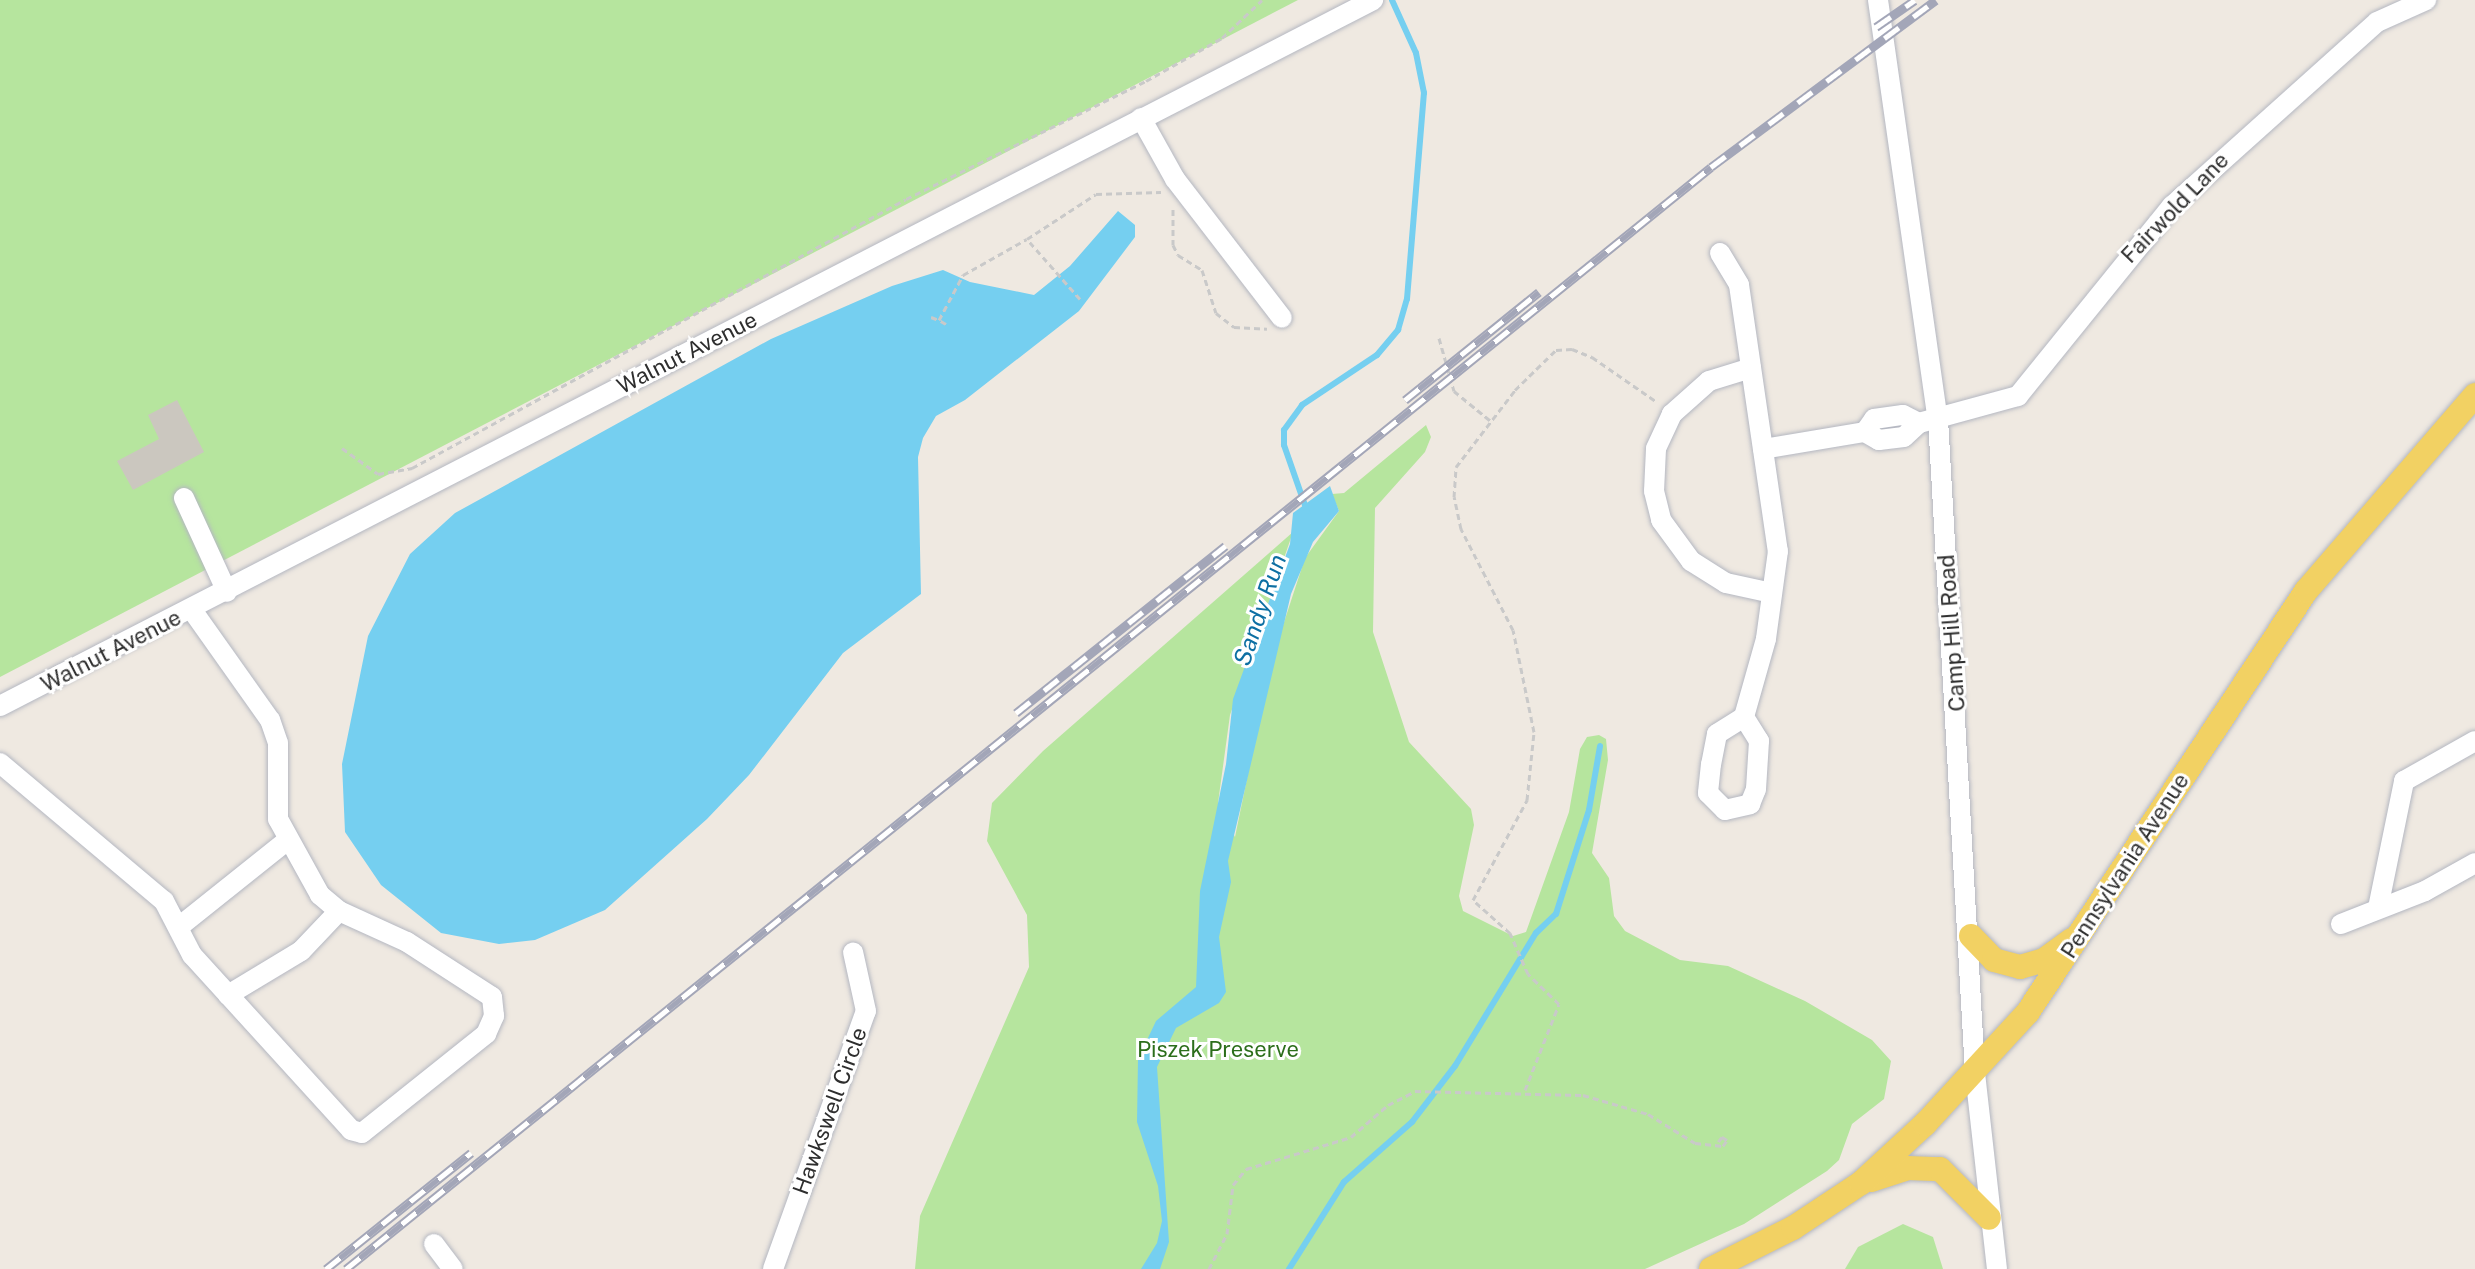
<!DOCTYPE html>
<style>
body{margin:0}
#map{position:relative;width:2475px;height:1269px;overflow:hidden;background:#efe9e1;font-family:"Public Sans",sans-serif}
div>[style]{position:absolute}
.green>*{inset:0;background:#b6e59e}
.water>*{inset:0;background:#75cff0}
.stream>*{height:6px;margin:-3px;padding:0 3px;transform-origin:3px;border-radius:3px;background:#75cff0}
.building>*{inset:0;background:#cbc7bf}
.path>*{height:3px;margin-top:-1.5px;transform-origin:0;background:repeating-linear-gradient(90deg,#c9c9c9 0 6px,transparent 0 10px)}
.roads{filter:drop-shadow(0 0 2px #b4b7c1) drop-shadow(0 0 2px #b4b7c1)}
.minor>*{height:20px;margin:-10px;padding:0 10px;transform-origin:10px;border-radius:10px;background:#fff}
.major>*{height:24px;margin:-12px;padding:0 12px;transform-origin:12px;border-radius:12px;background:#f2d163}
.rail>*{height:9px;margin-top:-4.5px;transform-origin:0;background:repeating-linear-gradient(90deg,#fff 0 18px,#a3a6b8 0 36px);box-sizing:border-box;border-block:2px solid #a3a6b8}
span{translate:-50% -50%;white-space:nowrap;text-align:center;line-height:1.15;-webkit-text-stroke:6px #fff;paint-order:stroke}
.street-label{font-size:22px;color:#2e2e2e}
.park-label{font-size:22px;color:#2c6e1b}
.water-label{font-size:24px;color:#0d6fa3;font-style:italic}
</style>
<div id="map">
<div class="green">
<div style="clip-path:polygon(0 0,1298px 0,0 677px)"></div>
<div style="clip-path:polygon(1426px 425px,1431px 437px,1425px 452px,1375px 508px,1373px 632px,1409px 742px,1471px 809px,1474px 825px,1459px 896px,1463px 911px,1513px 936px,1526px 932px,1569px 812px,1580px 749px,1587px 737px,1599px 735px,1606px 739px,1608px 760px,1592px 853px,1609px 878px,1614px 916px,1625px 931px,1680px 960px,1728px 966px,1805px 1001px,1872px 1040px,1891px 1061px,1884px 1099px,1852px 1124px,1839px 1160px,1827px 1171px,1744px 1224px,1645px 1269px,915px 1269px,920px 1216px,1029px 967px,1027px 915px,987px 841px,992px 803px,1043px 751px,1293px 532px,1230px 715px,1218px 803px,1235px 837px,1271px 662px,1305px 558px,1339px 511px,1332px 494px,1344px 493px)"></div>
<div style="clip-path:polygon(1903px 1224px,1933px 1237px,1943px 1269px,1845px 1269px,1858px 1247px)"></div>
</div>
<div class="water">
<div style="clip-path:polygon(1118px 211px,1135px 225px,1135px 237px,1079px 311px,965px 400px,936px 416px,923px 438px,918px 457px,921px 594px,843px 653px,749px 775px,707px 819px,605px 910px,535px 940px,499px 944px,441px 933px,381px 885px,345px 832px,342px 764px,368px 636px,410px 554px,455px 513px,771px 339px,892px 286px,943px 270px,970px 282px,1034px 295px,1070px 266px)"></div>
<div style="clip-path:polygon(1330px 486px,1339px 511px,1313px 542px,1291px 594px,1228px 861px,1231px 882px,1219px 937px,1226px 992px,1219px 1003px,1176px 1028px,1157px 1067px,1169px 1242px,1160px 1269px,1141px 1269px,1157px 1243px,1162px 1221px,1158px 1186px,1137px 1122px,1138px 1059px,1156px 1021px,1196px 987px,1200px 891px,1226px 764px,1233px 699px,1290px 544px,1293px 513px)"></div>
</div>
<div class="stream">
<div style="left:1307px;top:511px;width:70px;rotate:-109.2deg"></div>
<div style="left:1284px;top:445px;width:15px;rotate:-90deg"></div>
<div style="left:1284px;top:430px;width:31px;rotate:-54deg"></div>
<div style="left:1302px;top:405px;width:90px;rotate:-33.7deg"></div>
<div style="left:1377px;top:355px;width:33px;rotate:-50deg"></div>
<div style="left:1398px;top:330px;width:32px;rotate:-74deg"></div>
<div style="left:1407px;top:299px;width:207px;rotate:-85.3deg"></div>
<div style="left:1424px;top:93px;width:41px;rotate:-101.3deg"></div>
<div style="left:1416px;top:53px;width:58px;rotate:-114.4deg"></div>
<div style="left:1289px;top:1269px;width:103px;rotate:-57.7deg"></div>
<div style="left:1344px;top:1182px;width:91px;rotate:-41.4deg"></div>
<div style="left:1412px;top:1122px;width:71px;rotate:-52.5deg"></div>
<div style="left:1455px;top:1066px;width:156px;rotate:-58.7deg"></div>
<div style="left:1536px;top:933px;width:28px;rotate:-44deg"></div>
<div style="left:1556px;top:914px;width:109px;rotate:-72.4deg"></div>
<div style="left:1589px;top:810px;width:65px;rotate:-80.2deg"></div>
</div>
<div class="building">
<div style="clip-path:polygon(177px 400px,204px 452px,133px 490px,117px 461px,159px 439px,148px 415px)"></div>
</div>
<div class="path">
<div style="left:1173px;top:209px;width:36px;rotate:90deg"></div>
<div style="left:1173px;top:245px;width:11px;rotate:63deg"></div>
<div style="left:1178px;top:255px;width:28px;rotate:32deg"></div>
<div style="left:1202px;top:270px;width:45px;rotate:72deg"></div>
<div style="left:1216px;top:313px;width:23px;rotate:38deg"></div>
<div style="left:1234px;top:327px;width:33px;rotate:3deg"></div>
<div style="left:1080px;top:299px;width:80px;rotate:-131.5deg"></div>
<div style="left:1027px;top:239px;width:82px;rotate:-33.1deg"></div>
<div style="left:1096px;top:194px;width:65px;rotate:-1.8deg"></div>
<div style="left:931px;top:317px;width:9px;rotate:21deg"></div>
<div style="left:946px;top:324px;width:8px;rotate:-150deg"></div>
<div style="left:939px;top:320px;width:51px;rotate:-61.9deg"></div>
<div style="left:963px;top:275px;width:73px;rotate:-29.4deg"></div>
<div style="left:1439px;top:338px;width:55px;rotate:74.2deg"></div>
<div style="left:1454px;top:391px;width:49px;rotate:39.2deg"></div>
<div style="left:342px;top:448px;width:44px;rotate:35.8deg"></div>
<div style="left:378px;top:474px;width:35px;rotate:-10deg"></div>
<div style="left:412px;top:468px;width:562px;rotate:-28.57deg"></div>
<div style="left:906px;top:199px;width:267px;rotate:-26.2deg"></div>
<div style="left:1146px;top:81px;width:87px;rotate:-29.5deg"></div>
<div style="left:1222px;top:38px;width:55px;rotate:-43.5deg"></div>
<div style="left:1525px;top:1090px;width:92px;rotate:-68.4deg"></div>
<div style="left:1559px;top:1004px;width:43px;rotate:-135.9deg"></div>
<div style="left:1528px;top:974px;width:45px;rotate:-113.7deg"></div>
<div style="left:1510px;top:933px;width:50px;rotate:-138.3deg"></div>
<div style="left:1473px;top:900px;width:114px;rotate:-61.6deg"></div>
<div style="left:1527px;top:800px;width:68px;rotate:-84.1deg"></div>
<div style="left:1534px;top:732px;width:104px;rotate:-101.6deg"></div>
<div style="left:1513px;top:630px;width:114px;rotate:-117.2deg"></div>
<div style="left:1461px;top:529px;width:33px;rotate:-102deg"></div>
<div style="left:1454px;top:497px;width:30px;rotate:-86deg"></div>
<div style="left:1456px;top:467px;width:97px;rotate:-52.5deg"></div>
<div style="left:1515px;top:390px;width:57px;rotate:-44.3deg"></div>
<div style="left:1556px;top:350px;width:16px;rotate:-4deg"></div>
<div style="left:1572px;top:349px;width:22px;rotate:22deg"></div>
<div style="left:1592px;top:357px;width:79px;rotate:34.7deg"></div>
<div style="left:1209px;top:1269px;width:39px;rotate:-63deg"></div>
<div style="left:1227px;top:1234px;width:49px;rotate:-83deg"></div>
<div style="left:1233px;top:1185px;width:21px;rotate:-51deg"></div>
<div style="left:1246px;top:1169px;width:110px;rotate:-16.9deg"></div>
<div style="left:1351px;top:1137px;width:49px;rotate:-40.9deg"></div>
<div style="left:1388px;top:1105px;width:30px;rotate:-27deg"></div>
<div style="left:1415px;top:1091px;width:168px;rotate:1.4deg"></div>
<div style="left:1583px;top:1095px;width:68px;rotate:16.3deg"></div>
<div style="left:1648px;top:1114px;width:55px;rotate:31.7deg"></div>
<div style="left:1695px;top:1143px;width:28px;rotate:6deg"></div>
<div style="left:1723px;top:1146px;width:7px;rotate:-56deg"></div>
<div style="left:1727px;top:1140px;width:6px;rotate:-149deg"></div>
<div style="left:1722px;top:1137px;width:6px;rotate:129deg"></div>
</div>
<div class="roads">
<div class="minor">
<div style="left:1878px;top:0;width:423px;rotate:81.9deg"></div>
<div style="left:1938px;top:419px;width:655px;rotate:86.76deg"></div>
<div style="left:1975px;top:1073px;width:197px;rotate:83.6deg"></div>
<div style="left:1141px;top:118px;width:70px;rotate:60.9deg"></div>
<div style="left:1175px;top:179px;width:175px;rotate:52.4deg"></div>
<div style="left:1720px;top:253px;width:37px;rotate:59deg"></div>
<div style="left:1739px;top:285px;width:269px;rotate:81.7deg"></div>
<div style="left:1778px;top:551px;width:89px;rotate:97.8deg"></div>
<div style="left:1766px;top:639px;width:81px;rotate:105.8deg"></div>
<div style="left:1744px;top:717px;width:32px;rotate:148deg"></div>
<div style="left:1717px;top:734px;width:31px;rotate:101deg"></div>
<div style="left:1711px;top:764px;width:29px;rotate:96deg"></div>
<div style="left:1708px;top:793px;width:24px;rotate:45deg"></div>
<div style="left:1725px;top:810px;width:26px;rotate:-13deg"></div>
<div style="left:1750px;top:804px;width:16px;rotate:-68deg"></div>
<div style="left:1756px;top:789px;width:48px;rotate:-86.4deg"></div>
<div style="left:1759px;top:741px;width:28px;rotate:-122deg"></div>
<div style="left:1751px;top:368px;width:44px;rotate:162.8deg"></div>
<div style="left:1709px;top:381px;width:50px;rotate:138.3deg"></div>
<div style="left:1672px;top:414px;width:38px;rotate:115deg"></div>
<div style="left:1656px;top:449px;width:42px;rotate:92.7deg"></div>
<div style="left:1654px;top:491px;width:30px;rotate:76deg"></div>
<div style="left:1661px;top:520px;width:51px;rotate:53.8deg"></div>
<div style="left:1691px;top:561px;width:41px;rotate:32.2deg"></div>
<div style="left:1726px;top:583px;width:47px;rotate:12.3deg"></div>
<div style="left:1865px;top:432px;width:16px;rotate:-55deg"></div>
<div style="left:1874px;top:419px;width:29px;rotate:-8deg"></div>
<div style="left:1903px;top:415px;width:18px;rotate:27deg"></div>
<div style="left:1763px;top:449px;width:103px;rotate:-9.5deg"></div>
<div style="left:1865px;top:432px;width:16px;rotate:30deg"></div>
<div style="left:1879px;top:440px;width:25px;rotate:-7deg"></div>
<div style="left:1904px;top:437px;width:21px;rotate:-43deg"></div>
<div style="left:1919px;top:423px;width:103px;rotate:-15.3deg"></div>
<div style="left:2018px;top:396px;width:245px;rotate:-51deg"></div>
<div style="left:2172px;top:206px;width:275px;rotate:-41.9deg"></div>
<div style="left:2377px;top:22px;width:54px;rotate:-24.2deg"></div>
<div style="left:184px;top:498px;width:103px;rotate:65.4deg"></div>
<div style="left:0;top:706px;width:1544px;rotate:-27.21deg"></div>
<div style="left:0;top:763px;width:214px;rotate:40.1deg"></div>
<div style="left:164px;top:901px;width:61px;rotate:62.6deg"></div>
<div style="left:192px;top:955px;width:236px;rotate:47.7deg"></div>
<div style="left:351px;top:1130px;width:11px;rotate:15deg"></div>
<div style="left:362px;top:1133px;width:159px;rotate:-38.6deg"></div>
<div style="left:486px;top:1034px;width:20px;rotate:-66deg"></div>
<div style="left:494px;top:1016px;width:19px;rotate:-96deg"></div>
<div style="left:492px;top:997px;width:101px;rotate:-147.1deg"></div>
<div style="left:407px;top:942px;width:75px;rotate:-155.5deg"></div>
<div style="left:339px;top:911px;width:25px;rotate:-140deg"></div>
<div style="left:320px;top:895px;width:87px;rotate:-118.9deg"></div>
<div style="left:278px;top:819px;width:76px;rotate:-90deg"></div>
<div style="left:278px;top:743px;width:24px;rotate:-109deg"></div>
<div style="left:270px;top:720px;width:135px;rotate:-125.3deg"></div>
<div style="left:2378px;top:908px;width:130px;rotate:-78.4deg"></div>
<div style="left:2404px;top:781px;width:81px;rotate:-29.4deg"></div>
<div style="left:2341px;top:924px;width:90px;rotate:-21.4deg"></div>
<div style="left:2425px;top:891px;width:57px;rotate:-29.2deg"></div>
<div style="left:180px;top:926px;width:139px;rotate:-38.6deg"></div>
<div style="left:228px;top:995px;width:85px;rotate:-31.1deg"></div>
<div style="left:301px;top:951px;width:55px;rotate:-46.5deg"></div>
<div style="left:434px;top:1244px;width:31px;rotate:53deg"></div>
<div style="left:773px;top:1269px;width:274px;rotate:-70.2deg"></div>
<div style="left:866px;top:1011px;width:60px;rotate:-102.4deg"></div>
</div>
<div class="major">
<div style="left:1971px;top:936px;width:33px;rotate:46deg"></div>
<div style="left:1994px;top:960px;width:27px;rotate:15deg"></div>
<div style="left:2020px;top:967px;width:25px;rotate:-16deg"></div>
<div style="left:2044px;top:960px;width:34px;rotate:-36deg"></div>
<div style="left:1871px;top:1180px;width:38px;rotate:-18deg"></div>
<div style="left:1907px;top:1168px;width:33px;rotate:2deg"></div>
<div style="left:1940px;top:1169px;width:69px;rotate:45deg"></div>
<div style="left:1711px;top:1269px;width:92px;rotate:-26.6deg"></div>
<div style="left:1793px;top:1228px;width:82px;rotate:-33.5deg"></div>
<div style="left:1861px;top:1183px;width:87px;rotate:-42.7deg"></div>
<div style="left:1925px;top:1124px;width:152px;rotate:-47.4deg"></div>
<div style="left:2028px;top:1012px;width:505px;rotate:-56.56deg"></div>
<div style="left:2306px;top:591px;width:259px;rotate:-49.2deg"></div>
</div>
</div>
<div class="rail">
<div style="left:1876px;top:27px;width:47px;rotate:-34.7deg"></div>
<div style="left:1405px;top:400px;width:172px;rotate:-38.9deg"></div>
<div style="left:1016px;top:713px;width:268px;rotate:-38.6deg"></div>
<div style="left:326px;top:1269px;width:186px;rotate:-38.7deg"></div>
<div style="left:346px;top:1269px;width:1754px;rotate:-38.91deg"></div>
<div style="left:1711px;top:167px;width:280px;rotate:-36.6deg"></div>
</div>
<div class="street-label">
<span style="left:2175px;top:208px;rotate:-46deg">Fairwold Lane</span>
<span style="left:687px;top:353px;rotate:-27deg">Walnut Avenue</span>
<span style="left:1952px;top:633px;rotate:-94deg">Camp Hill Road</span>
<span style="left:111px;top:651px;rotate:-27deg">Walnut Avenue</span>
<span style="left:2125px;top:866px;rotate:-57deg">Pennsylvania Avenue</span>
<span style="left:830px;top:1111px;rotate:-70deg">Hawkswell Circle</span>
</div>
<div class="park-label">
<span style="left:1218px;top:1050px">Piszek Preserve</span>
</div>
<div class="water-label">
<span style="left:1260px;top:610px;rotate:-71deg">Sandy Run</span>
</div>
</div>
